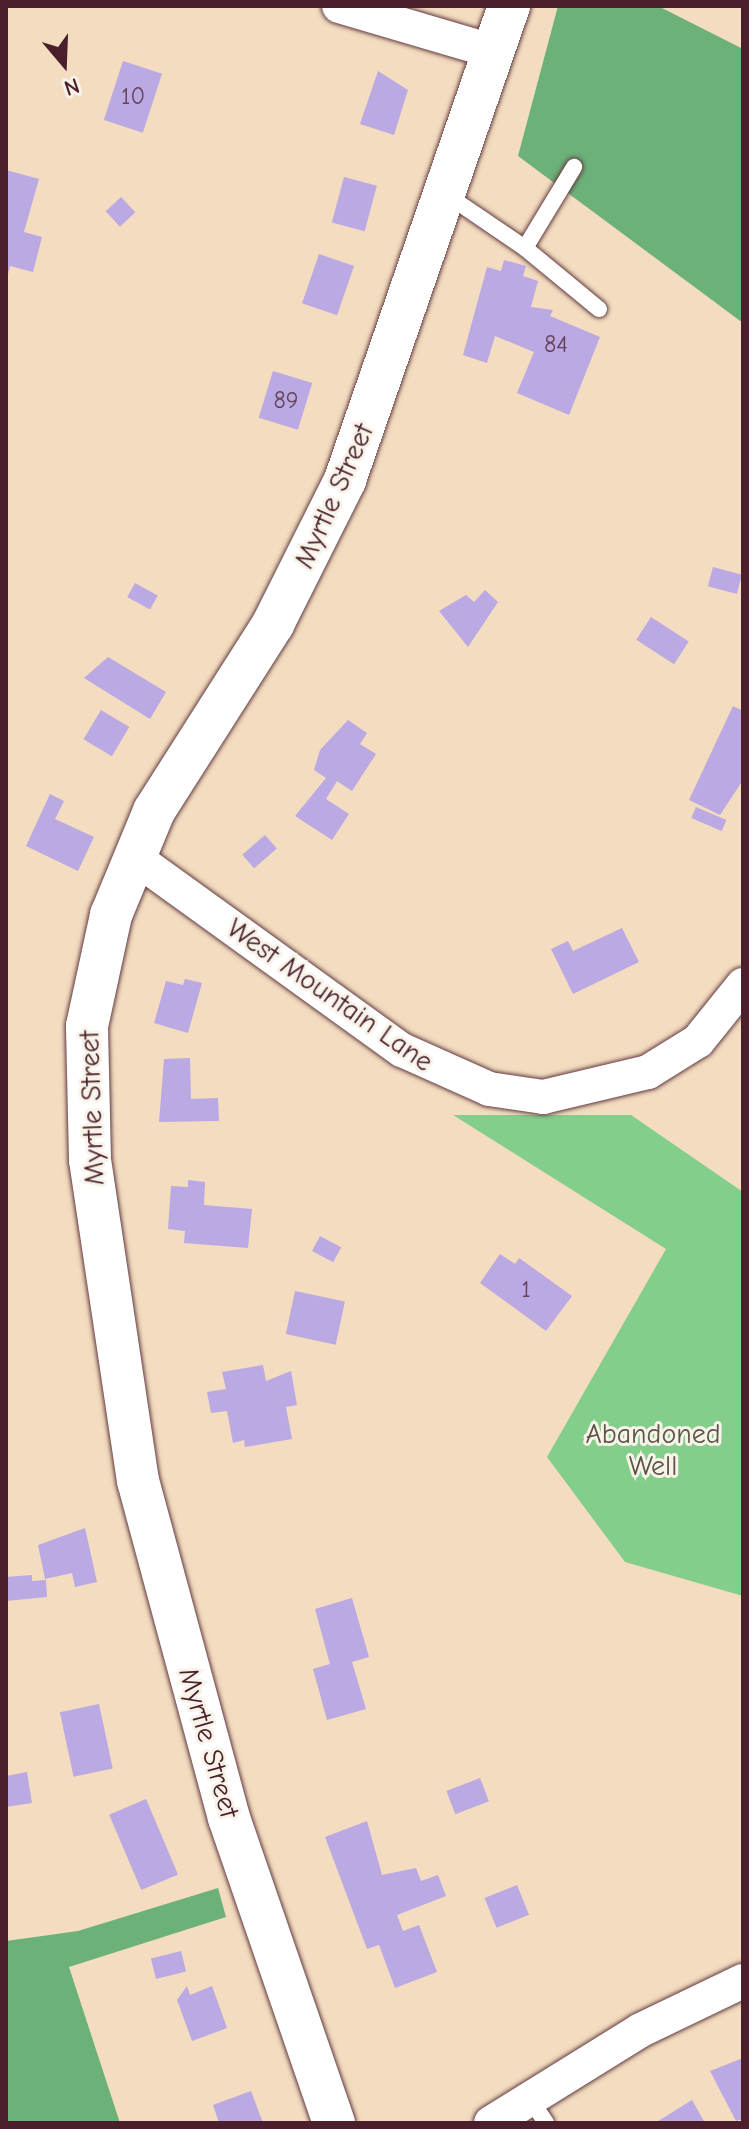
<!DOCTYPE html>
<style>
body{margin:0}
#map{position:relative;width:749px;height:2129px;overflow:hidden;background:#f3dcbf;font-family:"Comic Neue",sans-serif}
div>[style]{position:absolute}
.green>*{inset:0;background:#84ce8c}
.forest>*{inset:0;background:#6bb178}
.building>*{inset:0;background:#baa9e2;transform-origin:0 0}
.roads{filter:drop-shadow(0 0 2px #633b41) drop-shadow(0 0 2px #633b41)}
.service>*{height:16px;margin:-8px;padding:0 8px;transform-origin:8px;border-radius:8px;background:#fff}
.minor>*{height:34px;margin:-17px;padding:0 17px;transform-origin:17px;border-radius:17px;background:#fff}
.tertiary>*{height:42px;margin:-21px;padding:0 21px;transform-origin:21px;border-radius:21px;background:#fff}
span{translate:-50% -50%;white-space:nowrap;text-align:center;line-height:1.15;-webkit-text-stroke:6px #f7f3e8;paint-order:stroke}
.number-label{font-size:24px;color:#664259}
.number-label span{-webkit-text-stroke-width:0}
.street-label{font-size:28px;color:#4a1f2b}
.park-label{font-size:28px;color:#5b5448}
.frame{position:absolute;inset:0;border:8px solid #4a1f2b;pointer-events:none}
.north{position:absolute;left:24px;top:24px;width:80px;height:80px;-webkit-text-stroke:6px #f7f3e8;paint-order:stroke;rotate:161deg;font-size:22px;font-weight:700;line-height:32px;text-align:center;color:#4a1f2b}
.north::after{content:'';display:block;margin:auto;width:28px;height:36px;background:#4a1f2b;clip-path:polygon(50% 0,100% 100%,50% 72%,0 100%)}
</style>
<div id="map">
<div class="green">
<div style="clip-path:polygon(453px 1115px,631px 1115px,743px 1192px,743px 1596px,625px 1562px,547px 1457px,666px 1249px)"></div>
</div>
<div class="forest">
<div style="clip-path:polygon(558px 6px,658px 6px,743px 49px,743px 323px,518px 156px)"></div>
<div style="clip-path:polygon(218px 1888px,226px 1917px,69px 1967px,120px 2123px,6px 2123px,6px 1941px,78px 1931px)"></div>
</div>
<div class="building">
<div style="left:123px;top:61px;width:41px;height:62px;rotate:18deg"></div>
<div style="clip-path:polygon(378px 71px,408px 90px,394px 135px,360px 124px)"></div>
<div style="clip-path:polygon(6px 170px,39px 179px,24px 232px,42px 237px,33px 272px,10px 266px,7px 278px)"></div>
<div style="left:344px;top:177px;width:34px;height:47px;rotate:15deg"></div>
<div style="left:121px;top:197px;width:21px;height:21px;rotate:47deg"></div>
<div style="left:319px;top:254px;width:37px;height:52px;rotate:19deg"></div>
<div style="clip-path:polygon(504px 260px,526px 266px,523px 276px,538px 281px,531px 307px,553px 310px,550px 316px,600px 337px,569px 415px,517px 393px,534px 352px,495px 336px,487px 363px,463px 355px,487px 267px,501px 271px)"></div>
<div style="left:273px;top:371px;width:41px;height:49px;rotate:17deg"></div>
<div style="left:713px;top:567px;width:30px;height:20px;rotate:15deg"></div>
<div style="left:135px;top:583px;width:26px;height:16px;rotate:29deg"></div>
<div style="clip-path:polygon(485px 590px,498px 602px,468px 647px,439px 611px,466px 595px,474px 602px)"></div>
<div style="left:651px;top:617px;width:45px;height:27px;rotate:33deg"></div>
<div style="clip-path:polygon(108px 657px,166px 692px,150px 719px,84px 678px)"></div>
<div style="clip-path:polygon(733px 706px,743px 711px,743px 780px,720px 815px,689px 800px)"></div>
<div style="left:101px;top:710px;width:33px;height:34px;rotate:31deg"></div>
<div style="clip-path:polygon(348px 720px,367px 733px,360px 744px,376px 754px,352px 791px,337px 781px,326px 799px,349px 814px,332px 840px,295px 816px,326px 778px,314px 770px,320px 750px)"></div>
<div style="clip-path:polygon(50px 794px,64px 801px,55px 819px,94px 837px,78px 871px,26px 846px)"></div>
<div style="left:696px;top:807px;width:33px;height:12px;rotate:23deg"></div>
<div style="left:265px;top:835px;width:18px;height:30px;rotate:49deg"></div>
<div style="clip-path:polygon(622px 928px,639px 962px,573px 994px,551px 949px,568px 941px,573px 951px)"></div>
<div style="clip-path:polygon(185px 979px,202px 983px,188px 1033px,154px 1023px,166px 981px,183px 985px)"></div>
<div style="clip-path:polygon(190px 1058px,191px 1099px,218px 1098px,219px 1121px,159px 1122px,164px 1059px)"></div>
<div style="clip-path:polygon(188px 1180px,205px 1182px,204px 1205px,252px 1209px,248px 1248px,184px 1243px,185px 1231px,168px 1229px,171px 1186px,188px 1187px)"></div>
<div style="left:320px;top:1236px;width:24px;height:17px;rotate:28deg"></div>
<div style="clip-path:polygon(500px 1254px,515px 1264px,519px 1258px,572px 1296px,546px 1331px,480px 1283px)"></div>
<div style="left:295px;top:1291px;width:51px;height:44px;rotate:12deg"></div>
<div style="clip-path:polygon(263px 1365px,266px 1381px,291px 1371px,297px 1405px,286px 1407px,292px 1439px,245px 1447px,244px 1440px,233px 1443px,227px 1411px,211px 1413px,207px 1392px,226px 1389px,222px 1372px)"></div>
<div style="clip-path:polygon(85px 1528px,97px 1582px,75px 1587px,72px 1573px,45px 1579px,38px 1545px)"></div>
<div style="clip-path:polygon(32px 1575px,32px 1581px,46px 1580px,47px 1597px,6px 1601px,6px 1577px)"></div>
<div style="clip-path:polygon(352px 1598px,369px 1657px,352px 1662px,366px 1709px,327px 1720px,313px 1669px,330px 1664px,315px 1609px)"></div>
<div style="left:99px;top:1704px;width:66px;height:40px;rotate:78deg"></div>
<div style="clip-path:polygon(27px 1772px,32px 1803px,6px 1807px,6px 1776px)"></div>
<div style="left:480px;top:1778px;width:25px;height:36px;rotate:69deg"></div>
<div style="left:146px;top:1799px;width:82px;height:40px;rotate:67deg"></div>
<div style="clip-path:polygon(367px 1821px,382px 1875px,416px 1868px,421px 1881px,438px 1875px,446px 1896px,397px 1915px,403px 1931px,419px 1925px,437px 1972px,395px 1988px,379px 1945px,367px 1949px,325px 1837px)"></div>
<div style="left:517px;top:1885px;width:32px;height:35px;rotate:68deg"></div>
<div style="left:181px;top:1951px;width:21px;height:31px;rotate:76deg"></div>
<div style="clip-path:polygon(187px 1986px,190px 1995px,212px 1986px,227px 2028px,192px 2041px,177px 2000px)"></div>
<div style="clip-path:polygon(743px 2058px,743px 2119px,736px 2121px,710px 2071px)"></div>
<div style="clip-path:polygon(251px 2091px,263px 2123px,219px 2123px,213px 2105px)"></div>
<div style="clip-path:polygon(692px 2100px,705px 2123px,655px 2123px)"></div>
</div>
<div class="roads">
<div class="service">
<div style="left:447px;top:195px;width:94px;rotate:34.2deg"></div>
<div style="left:525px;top:248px;width:95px;rotate:-58.8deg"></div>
<div style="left:525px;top:248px;width:96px;rotate:39.5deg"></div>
<div style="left:530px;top:2099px;width:29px;rotate:56deg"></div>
</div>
<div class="minor">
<div style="left:339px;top:6px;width:159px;rotate:16.4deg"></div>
<div style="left:134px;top:857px;width:330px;rotate:35.8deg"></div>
<div style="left:402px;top:1050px;width:95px;rotate:24.1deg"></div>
<div style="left:489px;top:1089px;width:55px;rotate:8.4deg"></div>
<div style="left:543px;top:1097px;width:108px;rotate:-13.4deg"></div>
<div style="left:648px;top:1072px;width:59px;rotate:-31.8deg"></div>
<div style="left:698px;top:1041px;width:72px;rotate:-51.2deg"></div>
<div style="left:491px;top:2123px;width:176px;rotate:-31.8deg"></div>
<div style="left:641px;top:2030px;width:113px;rotate:-25.7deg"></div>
</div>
<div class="tertiary">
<div style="left:334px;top:2123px;width:323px;rotate:-109deg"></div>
<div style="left:229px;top:1818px;width:349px;rotate:-105.1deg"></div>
<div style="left:138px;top:1481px;width:325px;rotate:-98.5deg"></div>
<div style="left:90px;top:1160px;width:134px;rotate:-91.3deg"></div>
<div style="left:87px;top:1026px;width:114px;rotate:-77.8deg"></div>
<div style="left:111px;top:915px;width:113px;rotate:-67.5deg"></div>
<div style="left:154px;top:811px;width:222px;rotate:-57.5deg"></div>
<div style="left:273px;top:624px;width:161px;rotate:-63.4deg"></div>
<div style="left:345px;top:480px;width:502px;rotate:-70.91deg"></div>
</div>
</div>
<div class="number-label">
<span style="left:133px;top:97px">10</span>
<span style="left:556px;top:345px">84</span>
<span style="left:286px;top:401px">89</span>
<span style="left:526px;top:1290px">1</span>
</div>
<div class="street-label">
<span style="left:334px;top:496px;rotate:-66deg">Myrtle Street</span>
<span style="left:330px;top:995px;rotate:35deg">West Mountain Lane</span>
<span style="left:92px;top:1108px;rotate:-92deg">Myrtle Street</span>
<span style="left:209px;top:1743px;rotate:74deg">Myrtle Street</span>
</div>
<div class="park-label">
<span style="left:653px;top:1450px">Abandoned<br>Well</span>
</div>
<div class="frame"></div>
<div class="north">N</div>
</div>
